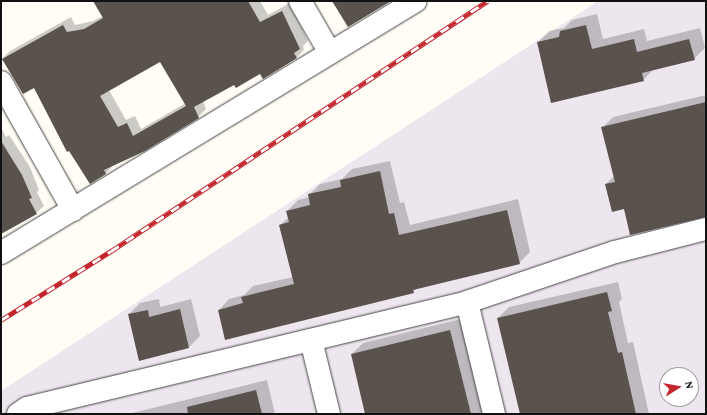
<!DOCTYPE html>
<style>
body{margin:0}
#map{position:relative;width:707px;height:415px;overflow:hidden;background:#fffdf5;font-family:"Crimson Pro",serif}
div>[style]{position:absolute}
.industrial>*{inset:0;background:#eee6ef}
.shadow>*{inset:0;background:#0003}
.building>*{inset:0;background:#5a524d}
.roads{filter:drop-shadow(0 0 1px #444) drop-shadow(0 0 1px #444)}
.minor>*{height:22px;margin:-11px;padding:0 11px;transform-origin:11px;border-radius:11px;background:#fff}
.rail>*{height:4.5px;margin-top:-2.25px;transform-origin:0;background:repeating-linear-gradient(90deg,#fff 0 9px,#c4262e 0 18px);box-sizing:border-box;border-block:1px solid #c4262e}
span{translate:-50% -50%;white-space:nowrap;text-align:center;line-height:1.15;-webkit-text-stroke:4px #fff;paint-order:stroke}
.frame{position:absolute;inset:0;border:2px solid #111;pointer-events:none}
.north{position:absolute;left:659px;top:367px;width:40px;height:40px;box-sizing:border-box;background:#fff;border:1px solid #a0a0a0;border-radius:50%;rotate:79deg;font-size:11px;font-weight:700;line-height:16px;text-align:center;color:#111}
.north::after{content:'';display:block;margin:auto;width:14px;height:18px;background:#c4262e;clip-path:polygon(50% 0,100% 100%,50% 72%,0 100%)}
</style>
<div id="map">
<div class="industrial">
<div style="clip-path:polygon(evenodd,598px 1px,706px 1px,706px 414px,1px 414px,1px 391px,598px 1px,667px 375px,691px 375px,691px 399px,667px 399px,667px 375px)"></div>
</div>
<div class="shadow">
<div style="clip-path:polygon(evenodd,98px 1px,260px 1px,268px 15px,290px 3px,308px 41px,303px 46px,304px 50px,296px 58px,235px 84px,203px 101px,206px 109px,198px 117px,113px 165px,106px 174px,34px 87px,23px 93px,2px 59px,10px 51px,71px 17px,75px 25px,93px 21px,103px 16px,98px 1px,160px 61px,186px 103px,141px 129px,135px 116px,126px 120px,109px 90px,160px 61px)"></div>
<div style="clip-path:polygon(597px 14px,603px 39px,644px 29px,647px 41px,700px 28px,705px 48px,694px 59px,655px 68px,643px 80px,538px 42px,549px 31px,564px 28px,572px 20px)"></div>
<div style="clip-path:polygon(706px 95px,706px 216px,625px 208px,606px 184px,614px 176px,602px 128px,613px 117px)"></div>
<div style="clip-path:polygon(1px 128px,6px 137px,9px 135px,30px 167px,39px 190px,37px 192px,44px 206px,36px 213px,1px 230px)"></div>
<div style="clip-path:polygon(390px 161px,400px 203px,404px 202px,410px 225px,518px 199px,530px 252px,519px 263px,418px 287px,413px 292px,219px 310px,229px 299px,244px 295px,253px 286px,293px 277px,280px 225px,289px 217px,287px 211px,298px 200px,310px 197px,309px 195px,320px 184px,342px 179px,352px 169px)"></div>
<div style="clip-path:polygon(618px 282px,622px 299px,619px 302px,628px 343px,633px 342px,649px 414px,521px 414px,498px 318px,509px 307px)"></div>
<div style="clip-path:polygon(159px 299px,160px 307px,191px 299px,200px 336px,189px 347px,139px 359px,129px 314px,140px 303px)"></div>
<div style="clip-path:polygon(461px 319px,484px 414px,366px 414px,352px 354px,363px 343px)"></div>
<div style="clip-path:polygon(267px 380px,275px 414px,128px 414px)"></div>
</div>
<div class="building">
<div style="clip-path:polygon(evenodd,93px 1px,248px 1px,260px 22px,282px 11px,300px 49px,294px 53px,297px 58px,263px 79px,260px 74px,236px 88px,234px 85px,194px 107px,199px 118px,145px 151px,104px 170px,106px 174px,90px 184px,69px 151px,67px 152px,34px 88px,23px 94px,2px 59px,63px 25px,67px 32px,84px 29px,103px 18px,93px 1px,160px 62px,186px 106px,133px 136px,127px 123px,118px 127px,100px 96px,160px 62px)"></div>
<div style="clip-path:polygon(332px 1px,391px 1px,348px 27px)"></div>
<div style="clip-path:polygon(586px 25px,592px 49px,634px 39px,637px 52px,689px 39px,695px 60px,642px 73px,644px 81px,551px 103px,537px 42px,559px 37px,560px 31px)"></div>
<div style="clip-path:polygon(706px 102px,706px 217px,630px 235px,624px 209px,612px 212px,605px 184px,615px 182px,601px 127px)"></div>
<div style="clip-path:polygon(1px 141px,22px 175px,32px 198px,29px 199px,37px 214px,1px 234px)"></div>
<div style="clip-path:polygon(380px 171px,389px 214px,394px 213px,399px 235px,507px 210px,520px 264px,413px 290px,414px 293px,225px 340px,218px 310px,243px 303px,241px 297px,294px 284px,279px 225px,289px 222px,286px 211px,310px 205px,308px 194px,341px 187px,340px 180px)"></div>
<div style="clip-path:polygon(607px 292px,612px 311px,608px 312px,618px 353px,622px 352px,636px 414px,520px 414px,497px 318px)"></div>
<div style="clip-path:polygon(180px 309px,189px 348px,139px 361px,128px 314px,148px 310px,149px 317px)"></div>
<div style="clip-path:polygon(450px 330px,471px 414px,365px 414px,351px 354px)"></div>
<div style="clip-path:polygon(256px 390px,262px 414px,188px 414px,187px 407px)"></div>
</div>
<div class="roads">
<div class="minor">
<div style="left:300px;top:1px;width:60px;rotate:60deg"></div>
<div style="left:1px;top:82px;width:147px;rotate:60.6deg"></div>
<div style="left:1px;top:253px;width:485px;rotate:-31.3deg"></div>
<div style="left:467px;top:302px;width:115px;rotate:76.4deg"></div>
<div style="left:311px;top:340px;width:76px;rotate:76.3deg"></div>
<div style="left:18px;top:414px;width:11px;rotate:-34deg"></div>
<div style="left:27px;top:408px;width:453px;rotate:-13.5deg"></div>
<div style="left:467px;top:302px;width:156px;rotate:-18.7deg"></div>
<div style="left:615px;top:252px;width:94px;rotate:-14.2deg"></div>
</div>
</div>
<div class="rail">
<div style="left:1px;top:320px;width:130px;rotate:-32.1deg"></div>
<div style="left:111px;top:251px;width:452px;rotate:-33.6deg"></div>
</div>
<div class="frame"></div>
<div class="north">N</div>
</div>
